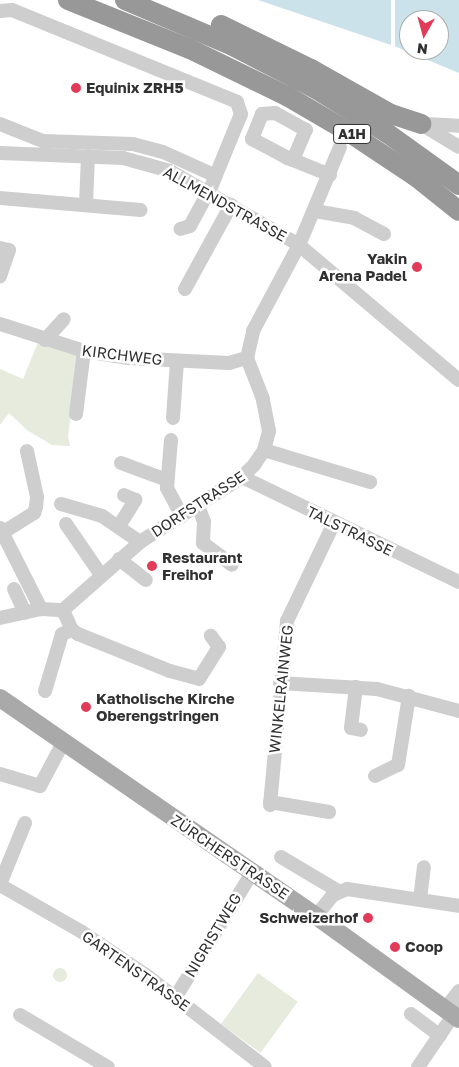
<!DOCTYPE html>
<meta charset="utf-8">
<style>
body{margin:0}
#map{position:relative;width:459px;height:1067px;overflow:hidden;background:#fff;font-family:"Golos Text",sans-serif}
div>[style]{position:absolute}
.green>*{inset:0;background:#e6ebdd;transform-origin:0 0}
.round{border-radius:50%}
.water>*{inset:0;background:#cbe2ea}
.pier>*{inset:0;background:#fff;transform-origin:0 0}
.minor>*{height:14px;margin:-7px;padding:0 7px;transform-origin:7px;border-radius:7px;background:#cecece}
.major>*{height:18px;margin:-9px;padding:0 9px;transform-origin:9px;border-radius:9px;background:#a9a9a9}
.highway>*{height:20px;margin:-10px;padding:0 10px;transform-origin:10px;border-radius:10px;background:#989898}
.dots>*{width:14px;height:14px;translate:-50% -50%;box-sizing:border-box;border:2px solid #fff;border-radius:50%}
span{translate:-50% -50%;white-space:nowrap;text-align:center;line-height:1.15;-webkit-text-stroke:5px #fff;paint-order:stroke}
.shield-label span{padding:1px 4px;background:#fff;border:1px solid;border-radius:4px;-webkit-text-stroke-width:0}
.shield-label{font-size:14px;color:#313131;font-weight:700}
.poi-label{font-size:15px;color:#313131;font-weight:700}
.left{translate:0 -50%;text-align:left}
.right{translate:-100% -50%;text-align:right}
.street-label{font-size:15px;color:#313131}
.north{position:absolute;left:399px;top:10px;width:50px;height:50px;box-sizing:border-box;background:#fff;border:1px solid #adadad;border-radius:50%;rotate:187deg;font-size:14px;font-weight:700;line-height:20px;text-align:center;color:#313131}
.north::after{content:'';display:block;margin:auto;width:18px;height:22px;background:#e13b59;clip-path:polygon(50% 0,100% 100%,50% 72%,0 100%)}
</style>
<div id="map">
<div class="green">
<div style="clip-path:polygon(39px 340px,77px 353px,79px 361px,68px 436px,70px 446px,52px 445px,27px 430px,9px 413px,0 425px,0 369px,23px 379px)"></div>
<div class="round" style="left:53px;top:968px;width:14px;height:14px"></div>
<div style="left:258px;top:973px;width:49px;height:63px;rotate:36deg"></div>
</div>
<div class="water">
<div style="clip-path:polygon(evenodd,258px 0,459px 0,459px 73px,394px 46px,258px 0,409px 20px,439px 20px,439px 50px,409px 50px,409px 20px)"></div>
</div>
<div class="pier">
<div style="left:391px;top:0;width:4px;height:46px"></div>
</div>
<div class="minor">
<div style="left:0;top:11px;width:12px;rotate:-5deg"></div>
<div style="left:12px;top:10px;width:243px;rotate:22.2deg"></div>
<div style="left:237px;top:102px;width:13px;rotate:72deg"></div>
<div style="left:241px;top:114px;width:79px;rotate:112.3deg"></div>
<div style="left:211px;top:187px;width:44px;rotate:118.3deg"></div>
<div style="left:190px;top:226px;width:10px;rotate:163deg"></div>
<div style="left:0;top:124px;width:46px;rotate:21.6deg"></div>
<div style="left:43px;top:141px;width:90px;rotate:1.9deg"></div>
<div style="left:133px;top:144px;width:31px;rotate:15deg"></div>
<div style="left:163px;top:152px;width:58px;rotate:24.4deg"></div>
<div style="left:421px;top:124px;width:44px;rotate:31.2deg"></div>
<div style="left:426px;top:124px;width:33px;rotate:3deg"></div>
<div style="left:0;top:153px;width:123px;rotate:2.3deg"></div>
<div style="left:123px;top:158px;width:49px;rotate:15.5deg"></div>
<div style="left:170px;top:171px;width:149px;rotate:29.8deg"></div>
<div style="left:299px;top:245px;width:209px;rotate:40.2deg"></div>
<div style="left:293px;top:160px;width:33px;rotate:-67deg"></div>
<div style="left:306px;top:130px;width:35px;rotate:-151deg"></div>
<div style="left:275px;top:113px;width:13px;rotate:176deg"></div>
<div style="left:262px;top:114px;width:27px;rotate:112deg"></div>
<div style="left:252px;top:139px;width:40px;rotate:28deg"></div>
<div style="left:287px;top:158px;width:6px;rotate:18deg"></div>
<div style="left:293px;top:160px;width:40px;rotate:22deg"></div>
<div style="left:0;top:198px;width:141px;rotate:4.9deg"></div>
<div style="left:86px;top:204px;width:48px;rotate:-87.6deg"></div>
<div style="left:315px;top:211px;width:40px;rotate:10deg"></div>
<div style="left:354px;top:218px;width:34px;rotate:28deg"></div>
<div style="left:0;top:248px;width:9px;rotate:13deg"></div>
<div style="left:9px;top:250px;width:28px;rotate:109deg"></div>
<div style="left:185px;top:289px;width:96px;rotate:-61.3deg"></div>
<div style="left:0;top:324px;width:88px;rotate:17.8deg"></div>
<div style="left:84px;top:351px;width:45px;rotate:9deg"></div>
<div style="left:128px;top:358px;width:101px;rotate:2.8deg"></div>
<div style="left:229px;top:363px;width:19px;rotate:-16deg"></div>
<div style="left:45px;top:340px;width:28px;rotate:-48deg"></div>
<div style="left:76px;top:414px;width:64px;rotate:-82.8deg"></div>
<div style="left:173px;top:418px;width:57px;rotate:-86deg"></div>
<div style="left:171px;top:440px;width:48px;rotate:94.8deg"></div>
<div style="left:167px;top:488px;width:32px;rotate:62deg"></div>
<div style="left:264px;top:450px;width:111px;rotate:16.8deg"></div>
<div style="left:121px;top:463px;width:49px;rotate:20.3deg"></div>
<div style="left:242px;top:477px;width:241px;rotate:25.8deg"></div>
<div style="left:61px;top:504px;width:43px;rotate:16.3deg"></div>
<div style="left:102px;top:516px;width:46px;rotate:34.4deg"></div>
<div style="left:198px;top:506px;width:17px;rotate:69deg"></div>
<div style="left:204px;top:522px;width:21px;rotate:93deg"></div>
<div style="left:203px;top:543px;width:36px;rotate:37deg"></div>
<div style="left:66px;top:524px;width:62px;rotate:55.5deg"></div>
<div style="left:119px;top:526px;width:31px;rotate:-58deg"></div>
<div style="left:135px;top:500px;width:12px;rotate:-156deg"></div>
<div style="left:0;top:528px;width:91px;rotate:63.2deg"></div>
<div style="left:2px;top:533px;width:38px;rotate:-32deg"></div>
<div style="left:34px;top:513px;width:6px;rotate:-72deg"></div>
<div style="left:36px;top:507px;width:10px;rotate:-84deg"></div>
<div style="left:37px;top:497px;width:47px;rotate:-102.3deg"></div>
<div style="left:119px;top:559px;width:34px;rotate:38deg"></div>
<div style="left:14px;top:589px;width:26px;rotate:65deg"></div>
<div style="left:63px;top:610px;width:22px;rotate:66deg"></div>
<div style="left:72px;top:630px;width:7px;rotate:34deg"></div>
<div style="left:78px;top:634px;width:99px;rotate:21.9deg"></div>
<div style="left:170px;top:671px;width:30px;rotate:15deg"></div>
<div style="left:199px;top:679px;width:38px;rotate:-58deg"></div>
<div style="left:219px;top:647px;width:14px;rotate:-126deg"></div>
<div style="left:0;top:618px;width:42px;rotate:-12.4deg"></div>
<div style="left:41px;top:609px;width:22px;rotate:3deg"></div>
<div style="left:63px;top:610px;width:103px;rotate:-41.4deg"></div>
<div style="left:140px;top:542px;width:121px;rotate:-32.5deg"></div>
<div style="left:242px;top:477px;width:17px;rotate:-45deg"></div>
<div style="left:254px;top:465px;width:18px;rotate:-56deg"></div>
<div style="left:264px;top:450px;width:20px;rotate:-75deg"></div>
<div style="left:269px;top:431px;width:33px;rotate:-101deg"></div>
<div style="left:263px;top:399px;width:44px;rotate:-111.3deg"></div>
<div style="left:247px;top:358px;width:28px;rotate:-77deg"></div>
<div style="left:253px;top:331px;width:98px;rotate:-61.9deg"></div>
<div style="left:299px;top:245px;width:106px;rotate:-67.3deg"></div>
<div style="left:280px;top:683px;width:97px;rotate:3.5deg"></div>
<div style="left:377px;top:689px;width:85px;rotate:15deg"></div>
<div style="left:356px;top:687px;width:41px;rotate:97deg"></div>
<div style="left:351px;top:728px;width:10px;rotate:11deg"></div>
<div style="left:45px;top:691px;width:59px;rotate:-73.4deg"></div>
<div style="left:62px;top:634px;width:11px;rotate:-22deg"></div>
<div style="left:0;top:774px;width:42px;rotate:16.7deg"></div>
<div style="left:40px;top:786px;width:49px;rotate:-61.9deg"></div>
<div style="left:375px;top:776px;width:25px;rotate:-26deg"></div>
<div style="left:398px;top:765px;width:70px;rotate:-80.9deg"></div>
<div style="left:270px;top:802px;width:60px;rotate:9.6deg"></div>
<div style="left:270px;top:805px;width:185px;rotate:-84.7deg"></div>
<div style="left:287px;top:621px;width:109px;rotate:-64.4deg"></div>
<div style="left:281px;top:857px;width:66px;rotate:30.8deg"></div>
<div style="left:0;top:884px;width:66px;rotate:-67.7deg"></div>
<div style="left:0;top:885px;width:95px;rotate:29.8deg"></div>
<div style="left:82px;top:932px;width:77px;rotate:33.9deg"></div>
<div style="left:146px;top:975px;width:150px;rotate:37.7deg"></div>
<div style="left:420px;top:899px;width:32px;rotate:-83deg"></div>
<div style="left:316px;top:916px;width:27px;rotate:-51deg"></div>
<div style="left:333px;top:895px;width:15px;rotate:-23deg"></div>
<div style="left:347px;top:889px;width:113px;rotate:8.6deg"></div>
<div style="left:175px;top:998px;width:147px;rotate:-58.4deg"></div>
<div style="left:445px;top:1009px;width:23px;rotate:-52deg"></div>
<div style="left:411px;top:1014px;width:36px;rotate:37deg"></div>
<div style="left:20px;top:1015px;width:102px;rotate:30.6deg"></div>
<div style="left:418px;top:1067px;width:73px;rotate:-55.7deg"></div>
</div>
<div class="major">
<div style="left:0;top:698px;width:384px;rotate:34.6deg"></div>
<div style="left:316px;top:916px;width:176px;rotate:35.8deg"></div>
</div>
<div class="highway">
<div style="left:68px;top:0;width:131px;rotate:21.9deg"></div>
<div style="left:190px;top:49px;width:108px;rotate:25.9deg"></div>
<div style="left:287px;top:96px;width:73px;rotate:30.4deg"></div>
<div style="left:350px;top:133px;width:78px;rotate:33.5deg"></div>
<div style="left:415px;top:176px;width:56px;rotate:38.5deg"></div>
<div style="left:125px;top:0;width:115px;rotate:23deg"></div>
<div style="left:231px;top:45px;width:96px;rotate:27.4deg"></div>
<div style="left:316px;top:89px;width:84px;rotate:31.8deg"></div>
<div style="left:387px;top:133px;width:89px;rotate:35.8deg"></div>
<div style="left:221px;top:25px;width:100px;rotate:26.1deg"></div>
<div style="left:311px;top:69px;width:92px;rotate:29.4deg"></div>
<div style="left:391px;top:114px;width:32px;rotate:18deg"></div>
</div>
<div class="dots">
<div style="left:76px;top:88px;background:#e13b59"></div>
<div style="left:417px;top:267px;background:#e13b59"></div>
<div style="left:152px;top:566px;background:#e13b59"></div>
<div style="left:86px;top:707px;background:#e13b59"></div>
<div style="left:368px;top:918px;background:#e13b59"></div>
<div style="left:395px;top:947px;background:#e13b59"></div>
</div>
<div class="shield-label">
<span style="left:352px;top:134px">A1H</span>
</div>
<div class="poi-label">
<span class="left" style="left:86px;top:88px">Equinix ZRH5</span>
<span class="right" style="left:407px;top:267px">Yakin<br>Arena Padel</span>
<span class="left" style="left:162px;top:566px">Restaurant<br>Freihof</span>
<span class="left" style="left:96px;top:707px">Katholische Kirche<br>Oberengstringen</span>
<span class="right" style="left:358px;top:918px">Schweizerhof</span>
<span class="left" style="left:405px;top:947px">Coop</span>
</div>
<div class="street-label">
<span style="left:225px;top:204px;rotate:29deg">ALLMENDSTRASSE</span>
<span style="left:122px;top:355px;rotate:7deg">KIRCHWEG</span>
<span style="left:198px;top:504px;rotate:-33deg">DORFSTRASSE</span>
<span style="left:350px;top:531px;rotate:26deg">TALSTRASSE</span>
<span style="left:281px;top:689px;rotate:-84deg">WINKELRAINWEG</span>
<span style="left:230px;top:857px;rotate:34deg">ZÜRCHERSTRASSE</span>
<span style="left:213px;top:935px;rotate:-59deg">NIGRISTWEG</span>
<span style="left:136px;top:971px;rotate:35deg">GARTENSTRASSE</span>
</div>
<div class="north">N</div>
</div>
